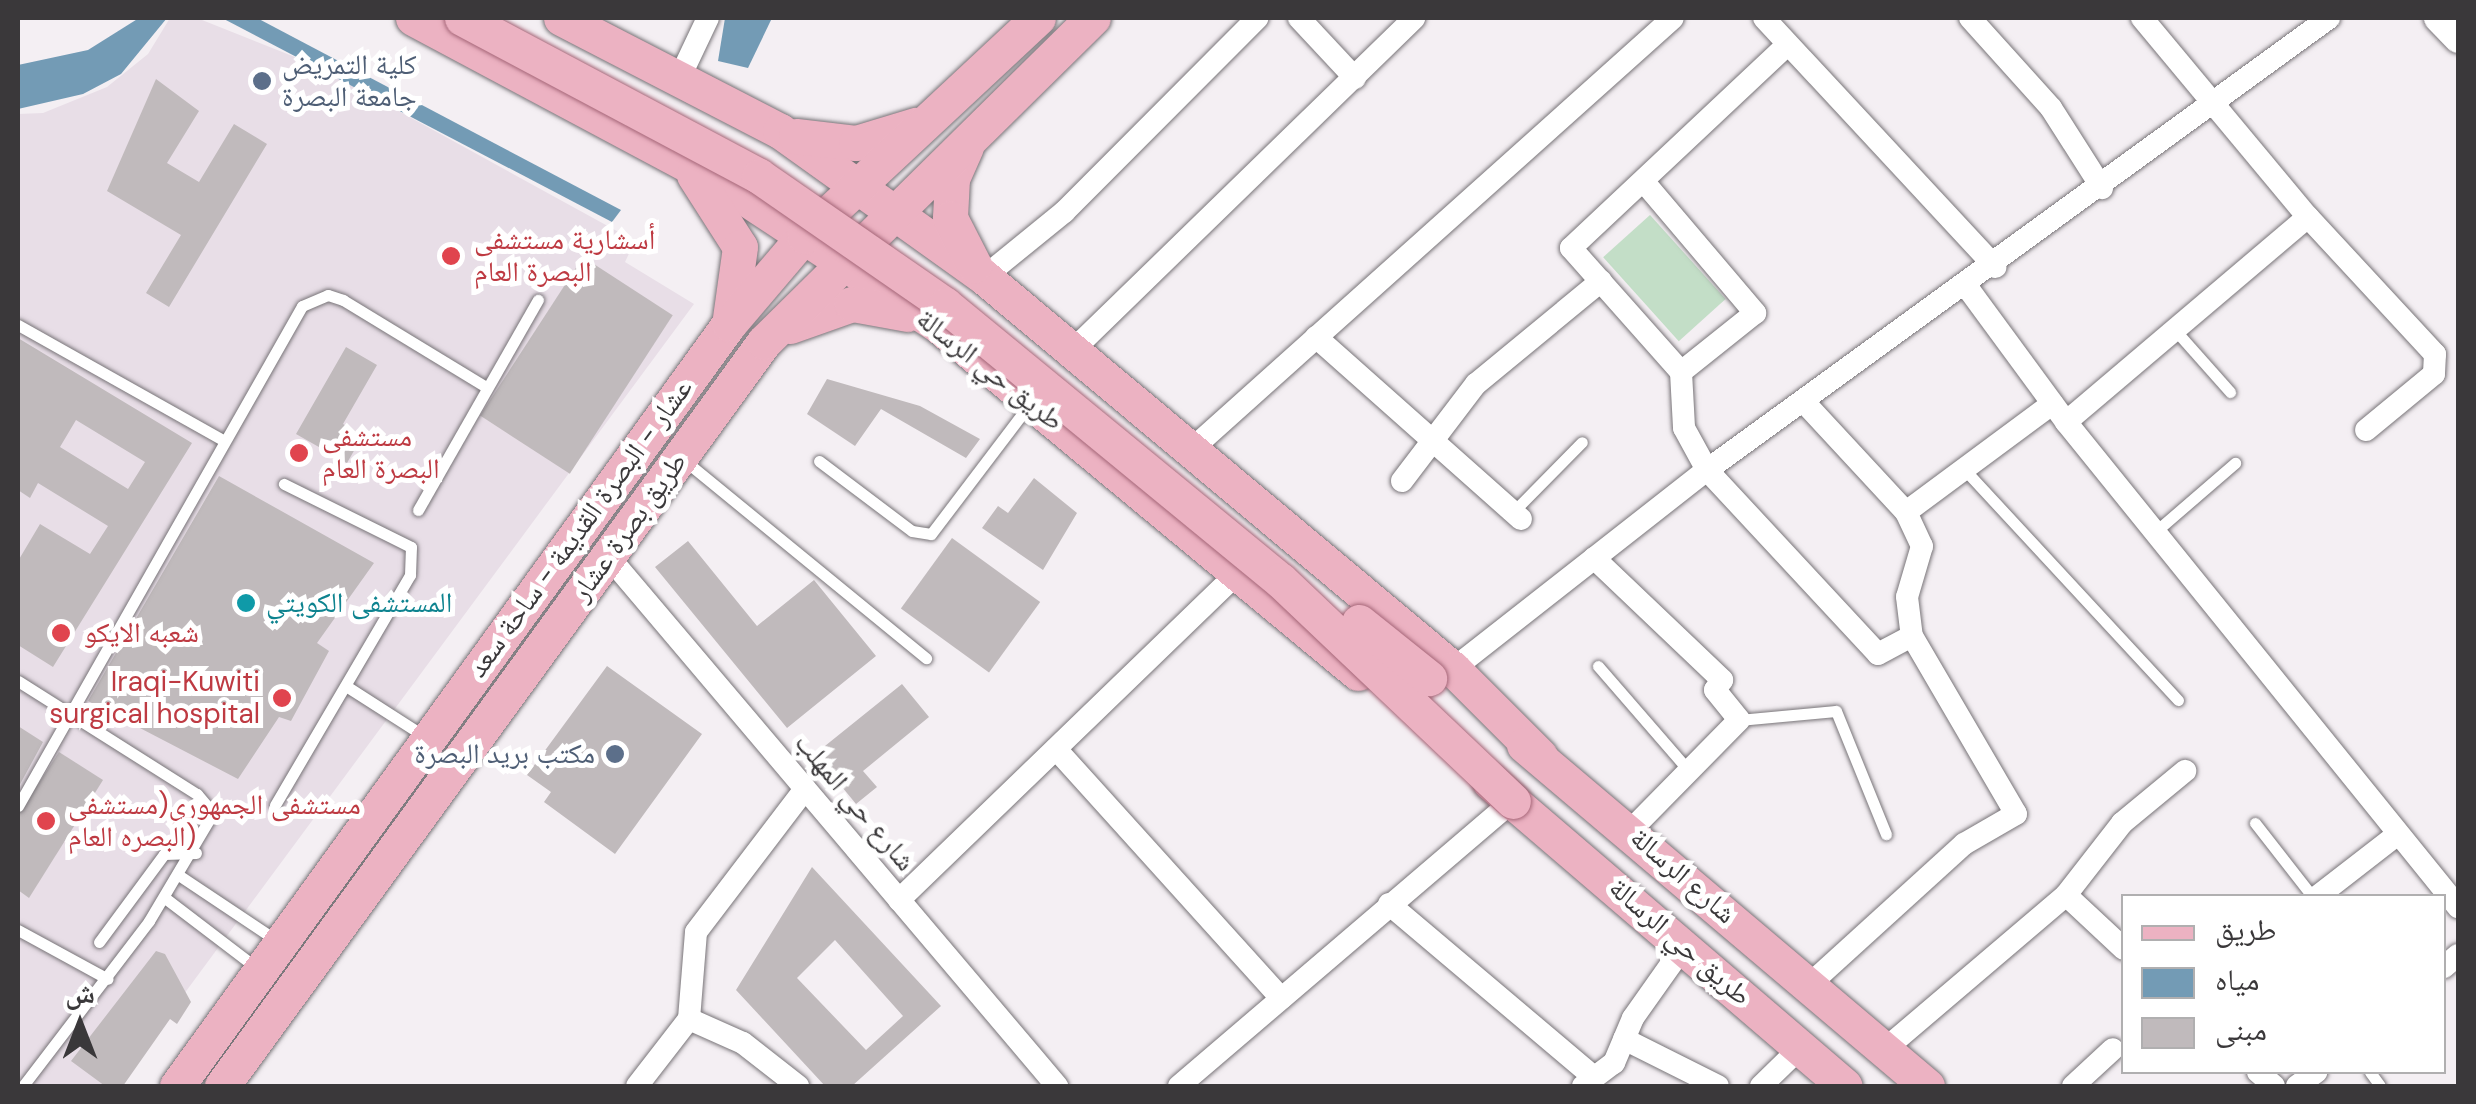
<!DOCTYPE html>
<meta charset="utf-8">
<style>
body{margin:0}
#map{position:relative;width:2476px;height:1104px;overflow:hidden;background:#f4eff3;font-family:"DM Sans","Noto Naskh Arabic",sans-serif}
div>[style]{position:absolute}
.built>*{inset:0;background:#e8dee7}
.green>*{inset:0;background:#c3dec7;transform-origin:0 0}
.water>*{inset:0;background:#739bb5}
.building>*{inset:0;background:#c0babc;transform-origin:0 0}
.roads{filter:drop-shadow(0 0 2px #787478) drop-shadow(0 0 2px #787478)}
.service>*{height:11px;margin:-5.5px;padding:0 5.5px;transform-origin:5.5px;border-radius:5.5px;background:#fff}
.minor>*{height:22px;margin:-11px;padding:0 11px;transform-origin:11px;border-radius:11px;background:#fff}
.tertiary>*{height:28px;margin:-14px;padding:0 14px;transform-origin:14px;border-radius:14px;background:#fff}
.primary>*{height:35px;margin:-17.5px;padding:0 17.5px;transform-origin:17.5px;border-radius:17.5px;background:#ecb2c2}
.bridges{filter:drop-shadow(0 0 2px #a56678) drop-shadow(0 0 2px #a56678)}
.primary-bridge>*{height:35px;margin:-17.5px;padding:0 17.5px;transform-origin:17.5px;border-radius:17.5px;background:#ecb2c2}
.dots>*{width:28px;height:28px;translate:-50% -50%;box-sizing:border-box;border:5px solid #fff;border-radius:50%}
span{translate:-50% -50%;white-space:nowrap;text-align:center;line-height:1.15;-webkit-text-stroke:10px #fff;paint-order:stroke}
.service-label{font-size:28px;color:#4e5e75}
.left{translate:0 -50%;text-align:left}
.right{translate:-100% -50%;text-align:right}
.health-label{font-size:28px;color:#be3a42}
.street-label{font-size:28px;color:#3a383a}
.culture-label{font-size:28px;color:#0d838f}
.frame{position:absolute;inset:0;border:20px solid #3a383a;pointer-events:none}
.legend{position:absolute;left:2121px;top:894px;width:325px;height:180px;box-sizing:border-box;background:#fff;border:2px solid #b0afb0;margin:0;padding:12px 18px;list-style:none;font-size:30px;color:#3a383a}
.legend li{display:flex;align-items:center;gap:20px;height:50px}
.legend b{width:50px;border:2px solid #b0afb0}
.north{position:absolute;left:30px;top:974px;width:100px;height:100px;-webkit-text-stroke:8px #fff;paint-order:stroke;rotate:0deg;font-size:28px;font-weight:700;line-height:40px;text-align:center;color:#3a383a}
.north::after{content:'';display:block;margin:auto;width:35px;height:45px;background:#3a383a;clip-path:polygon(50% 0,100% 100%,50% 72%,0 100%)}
</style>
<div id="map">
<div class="built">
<div style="clip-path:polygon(170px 18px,197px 18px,315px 65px,635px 241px,625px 262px,694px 304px,116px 1086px,18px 1086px,18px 114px,43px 113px,107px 87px,148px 54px)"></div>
</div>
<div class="green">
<div style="left:1650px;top:215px;width:113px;height:63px;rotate:48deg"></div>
</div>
<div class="water">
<div style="clip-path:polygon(139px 18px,167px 18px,121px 74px,83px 94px,18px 109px,18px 65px,88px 50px)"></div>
<div style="clip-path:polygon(222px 18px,257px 18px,621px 210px,612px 222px)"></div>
<div style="clip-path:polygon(725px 18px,772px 18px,748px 68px,718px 61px)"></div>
</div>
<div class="building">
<div style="clip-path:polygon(156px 79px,199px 111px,167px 163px,199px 182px,234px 124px,267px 144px,169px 307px,146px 293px,181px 235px,107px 191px)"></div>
<div style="left:583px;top:257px;width:107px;height:189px;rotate:33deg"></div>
<div style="clip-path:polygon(evenodd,18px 338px,192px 443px,53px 667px,18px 645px,18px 561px,40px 524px,90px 554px,108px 526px,38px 483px,30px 498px,18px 490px,18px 338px,76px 420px,145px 462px,128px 489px,60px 447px,76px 420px)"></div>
<div style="clip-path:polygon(346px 347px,377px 365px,343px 424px,363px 435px,347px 463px,296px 434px)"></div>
<div style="clip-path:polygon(827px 379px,920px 406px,980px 439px,966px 458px,881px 409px,855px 446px,807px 414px)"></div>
<div style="clip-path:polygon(219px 476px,374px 563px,317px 643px,329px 651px,291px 721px,279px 717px,238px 779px,88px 701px)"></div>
<div style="clip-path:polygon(1034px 478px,1077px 513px,1043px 570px,982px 528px,998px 506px,1008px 513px)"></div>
<div style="left:952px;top:538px;width:109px;height:87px;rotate:36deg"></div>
<div style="clip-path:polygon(688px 541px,757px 626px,814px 580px,876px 656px,787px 728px,655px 567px)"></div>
<div style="clip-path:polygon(607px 666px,702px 734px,615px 854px,544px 802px,551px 792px,527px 775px)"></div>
<div style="clip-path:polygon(902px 684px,929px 717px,863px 771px,877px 787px,856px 804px,815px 754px)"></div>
<div style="clip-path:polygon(18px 726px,43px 742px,18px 788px)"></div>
<div style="clip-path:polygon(59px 752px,103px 780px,29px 898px,18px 890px,18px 815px)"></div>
<div style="clip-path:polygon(evenodd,812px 867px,941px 1006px,852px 1086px,825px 1086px,736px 990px,812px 867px,835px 940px,903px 1016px,866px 1050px,797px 978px,835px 940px)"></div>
<div style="clip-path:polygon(156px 951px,165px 954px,191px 1002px,177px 1024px,170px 1019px,123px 1086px,105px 1086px,71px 1061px)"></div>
</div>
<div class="roads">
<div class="service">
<div style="left:18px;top:325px;width:235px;rotate:29.3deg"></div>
<div style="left:2175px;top:330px;width:83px;rotate:48.4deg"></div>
<div style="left:684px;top:460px;width:313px;rotate:39.3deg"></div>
<div style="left:819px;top:461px;width:116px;rotate:37deg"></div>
<div style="left:912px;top:531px;width:19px;rotate:9deg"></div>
<div style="left:931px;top:534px;width:162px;rotate:-52.8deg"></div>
<div style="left:1964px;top:469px;width:315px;rotate:47.2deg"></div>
<div style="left:418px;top:510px;width:242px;rotate:-60.3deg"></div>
<div style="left:1513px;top:512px;width:98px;rotate:-45.4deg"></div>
<div style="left:2155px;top:532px;width:106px;rotate:-40.8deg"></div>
<div style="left:1598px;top:666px;width:139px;rotate:49.1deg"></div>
<div style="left:18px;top:681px;width:212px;rotate:32.3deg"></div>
<div style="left:197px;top:794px;width:25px;rotate:50deg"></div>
<div style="left:213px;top:813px;width:126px;rotate:120.7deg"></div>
<div style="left:149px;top:921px;width:208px;rotate:127.4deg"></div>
<div style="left:346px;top:686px;width:93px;rotate:32.7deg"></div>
<div style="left:1739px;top:720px;width:97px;rotate:-5.3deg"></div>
<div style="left:1836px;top:711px;width:133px;rotate:67.9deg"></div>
<div style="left:275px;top:805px;width:267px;rotate:-59.6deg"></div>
<div style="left:410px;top:575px;width:28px;rotate:-88deg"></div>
<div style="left:411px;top:547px;width:142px;rotate:-153.6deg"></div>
<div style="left:18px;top:806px;width:575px;rotate:-60.4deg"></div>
<div style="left:302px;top:306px;width:28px;rotate:-23deg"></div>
<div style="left:328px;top:295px;width:16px;rotate:18deg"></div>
<div style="left:343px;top:300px;width:167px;rotate:31.3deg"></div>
<div style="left:2255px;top:823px;width:93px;rotate:52deg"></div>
<div style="left:180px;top:876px;width:115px;rotate:33.7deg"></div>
<div style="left:165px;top:898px;width:116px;rotate:37.3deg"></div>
<div style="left:18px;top:930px;width:102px;rotate:28.6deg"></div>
<div style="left:99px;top:942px;width:109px;rotate:-53.5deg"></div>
<div style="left:164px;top:854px;width:32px;rotate:-2deg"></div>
<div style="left:2370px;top:1072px;width:17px;rotate:54deg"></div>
</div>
<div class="minor">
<div style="left:1299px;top:18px;width:82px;rotate:47deg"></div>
<div style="left:1764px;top:18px;width:340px;rotate:47.1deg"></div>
<div style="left:1970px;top:18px;width:121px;rotate:48deg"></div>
<div style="left:2051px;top:108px;width:95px;rotate:57.5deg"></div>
<div style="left:2142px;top:18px;width:259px;rotate:50.2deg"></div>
<div style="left:2308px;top:217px;width:187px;rotate:47.2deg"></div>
<div style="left:2435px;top:354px;width:20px;rotate:93deg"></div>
<div style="left:2434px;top:374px;width:88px;rotate:140.5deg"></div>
<div style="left:1786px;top:46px;width:295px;rotate:136.8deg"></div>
<div style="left:1571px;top:248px;width:166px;rotate:48.4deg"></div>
<div style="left:1681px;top:372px;width:56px;rotate:86.9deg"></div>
<div style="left:1684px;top:428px;width:48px;rotate:61.3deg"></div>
<div style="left:1707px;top:470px;width:251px;rotate:47.1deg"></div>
<div style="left:1878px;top:654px;width:38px;rotate:-28deg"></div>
<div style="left:1912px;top:636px;width:206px;rotate:59.7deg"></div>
<div style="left:2016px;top:814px;width:60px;rotate:150deg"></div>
<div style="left:1964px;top:844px;width:210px;rotate:137.7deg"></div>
<div style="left:679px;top:79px;width:68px;rotate:-64.6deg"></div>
<div style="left:1644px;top:182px;width:172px;rotate:49.7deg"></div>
<div style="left:1755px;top:313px;width:95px;rotate:141.4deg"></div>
<div style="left:984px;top:277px;width:103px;rotate:-39.1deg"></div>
<div style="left:1064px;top:212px;width:274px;rotate:-45.1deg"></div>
<div style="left:1967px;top:287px;width:167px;rotate:53.7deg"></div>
<div style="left:2066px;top:422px;width:624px;rotate:51.05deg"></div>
<div style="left:1316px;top:337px;width:274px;rotate:41.6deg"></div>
<div style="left:1073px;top:350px;width:476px;rotate:-44.2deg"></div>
<div style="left:1804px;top:402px;width:150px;rotate:47.2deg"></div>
<div style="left:1906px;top:512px;width:38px;rotate:65deg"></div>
<div style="left:1922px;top:546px;width:53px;rotate:106.4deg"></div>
<div style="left:1907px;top:597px;width:39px;rotate:83deg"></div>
<div style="left:2066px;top:422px;width:317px;rotate:-40.3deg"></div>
<div style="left:1193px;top:448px;width:644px;rotate:-41.86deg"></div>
<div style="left:1402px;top:481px;width:122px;rotate:-52.7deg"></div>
<div style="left:1476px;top:384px;width:162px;rotate:-39.5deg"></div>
<div style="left:1906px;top:512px;width:182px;rotate:-36.5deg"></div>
<div style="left:608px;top:556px;width:695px;rotate:49.73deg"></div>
<div style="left:1594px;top:558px;width:177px;rotate:43.6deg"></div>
<div style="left:1722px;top:680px;width:12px;rotate:125deg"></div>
<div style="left:1715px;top:690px;width:38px;rotate:51deg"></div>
<div style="left:1739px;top:720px;width:156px;rotate:134.5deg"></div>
<div style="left:1453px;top:669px;width:323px;rotate:-38.1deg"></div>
<div style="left:1707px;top:470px;width:769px;rotate:-36.01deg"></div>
<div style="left:1056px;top:749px;width:336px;rotate:47.9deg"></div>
<div style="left:2066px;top:895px;width:79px;rotate:43deg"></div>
<div style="left:2318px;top:896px;width:101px;rotate:-37.8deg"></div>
<div style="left:899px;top:900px;width:470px;rotate:-44deg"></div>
<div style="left:1389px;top:904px;width:268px;rotate:40.2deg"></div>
<div style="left:2444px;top:967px;width:18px;rotate:-41deg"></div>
<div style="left:689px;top:1019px;width:59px;rotate:24deg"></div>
<div style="left:743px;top:1043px;width:70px;rotate:38deg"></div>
<div style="left:1624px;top:1039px;width:105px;rotate:26.6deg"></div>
<div style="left:1884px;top:1050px;width:239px;rotate:-40.4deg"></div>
<div style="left:2066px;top:895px;width:91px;rotate:-52.1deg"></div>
<div style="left:2122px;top:823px;width:82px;rotate:-39.5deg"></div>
<div style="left:2258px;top:1072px;width:21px;rotate:41deg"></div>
<div style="left:637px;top:1086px;width:85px;rotate:-52.2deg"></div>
<div style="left:689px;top:1019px;width:87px;rotate:-85.4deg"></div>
<div style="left:696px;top:932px;width:180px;rotate:-52.7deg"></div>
<div style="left:1179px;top:1086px;width:439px;rotate:-40.5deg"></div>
<div style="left:1583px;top:1086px;width:39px;rotate:-37deg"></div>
<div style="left:1614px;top:1063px;width:49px;rotate:-67.1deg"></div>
<div style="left:1633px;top:1018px;width:88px;rotate:-54.7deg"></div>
<div style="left:1761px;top:1086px;width:54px;rotate:-44.3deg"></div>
<div style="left:2073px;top:1086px;width:54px;rotate:-42.8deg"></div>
<div style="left:2297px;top:1086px;width:24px;rotate:-36deg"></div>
</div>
<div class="tertiary">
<div style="left:2438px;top:18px;width:29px;rotate:46deg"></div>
</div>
<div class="primary">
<div style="left:413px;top:18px;width:353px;rotate:28.1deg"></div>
<div style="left:724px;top:184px;width:258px;rotate:33.4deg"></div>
<div style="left:939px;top:326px;width:544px;rotate:39.63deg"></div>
<div style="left:561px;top:18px;width:246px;rotate:27.3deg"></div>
<div style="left:780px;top:131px;width:251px;rotate:35.6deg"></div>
<div style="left:984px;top:277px;width:611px;rotate:39.89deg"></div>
<div style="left:1453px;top:669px;width:123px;rotate:45deg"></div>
<div style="left:796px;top:136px;width:60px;rotate:6.7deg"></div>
<div style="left:856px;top:143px;width:62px;rotate:-17deg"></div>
<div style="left:966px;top:147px;width:34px;rotate:114deg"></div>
<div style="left:952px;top:178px;width:40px;rotate:92.9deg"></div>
<div style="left:950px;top:218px;width:53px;rotate:62.9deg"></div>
<div style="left:694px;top:175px;width:85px;rotate:57.4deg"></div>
<div style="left:740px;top:247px;width:72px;rotate:98deg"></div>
<div style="left:790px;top:326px;width:66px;rotate:-19.5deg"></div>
<div style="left:852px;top:304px;width:56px;rotate:10.3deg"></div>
<div style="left:1524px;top:745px;width:528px;rotate:40.24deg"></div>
<div style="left:1490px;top:782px;width:467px;rotate:40.6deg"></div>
<div style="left:177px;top:1086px;width:941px;rotate:-54.08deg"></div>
<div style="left:729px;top:324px;width:116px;rotate:-49.6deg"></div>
<div style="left:804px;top:236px;width:320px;rotate:-43deg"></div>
<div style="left:222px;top:1086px;width:920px;rotate:-53.93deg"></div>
<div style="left:764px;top:342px;width:462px;rotate:-44.6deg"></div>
</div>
</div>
<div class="bridges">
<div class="primary-bridge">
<div style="left:462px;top:18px;width:336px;rotate:28deg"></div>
<div style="left:759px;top:176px;width:226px;rotate:34.7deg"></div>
<div style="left:945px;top:305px;width:433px;rotate:39.4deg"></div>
<div style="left:1280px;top:580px;width:321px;rotate:43.5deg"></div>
<div style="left:1359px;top:622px;width:90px;rotate:38.7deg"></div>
</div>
</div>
<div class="dots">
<div style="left:262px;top:81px;background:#5c6f8a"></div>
<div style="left:451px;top:256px;background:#e0444e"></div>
<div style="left:299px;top:453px;background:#e0444e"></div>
<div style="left:246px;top:603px;background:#0f9aa8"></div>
<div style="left:61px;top:633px;background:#e0444e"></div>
<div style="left:282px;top:698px;background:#e0444e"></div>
<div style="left:615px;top:754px;background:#5c6f8a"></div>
<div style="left:46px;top:821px;background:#e0444e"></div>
</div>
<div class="service-label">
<span class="left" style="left:282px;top:81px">كلية التمريض<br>جامعة البصرة</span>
<span class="right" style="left:595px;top:754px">مكتب بريد البصرة</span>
</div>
<div class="health-label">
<span class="left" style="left:474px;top:256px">أسشارية مستشفى<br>البصرة العام</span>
<span class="left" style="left:322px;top:453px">مستشفى<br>البصرة العام</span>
<span class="left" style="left:84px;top:633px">شعبه الايكو</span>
<span class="right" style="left:260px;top:698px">Iraqi-Kuwiti<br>surgical hospital</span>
<span class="left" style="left:68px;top:821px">مستشفى الجمهوري(مستشفى<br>البصره العام)</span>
</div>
<div class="street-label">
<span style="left:990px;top:370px;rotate:38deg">طريق حي الرسالة</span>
<span style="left:629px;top:527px;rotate:-54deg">طريق بصرة عشار</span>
<span style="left:580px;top:528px;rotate:-54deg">عشار - البصرة القديمة - ساحة سعد</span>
<span style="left:855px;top:802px;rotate:50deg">شارع حي المهلب</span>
<span style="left:1683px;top:876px;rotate:41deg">شارع الرسالة</span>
<span style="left:1680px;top:942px;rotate:41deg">طريق حي الرسالة</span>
</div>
<div class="culture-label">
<span class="left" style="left:266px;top:603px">المستشفى الكويتي</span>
</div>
<div class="frame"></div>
<ul class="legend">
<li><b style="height:12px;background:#ecb2c2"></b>طريق</li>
<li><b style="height:28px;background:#739bb5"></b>مياه</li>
<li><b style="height:28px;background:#c0babc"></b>مبنى</li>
</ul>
<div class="north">ش</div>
</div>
